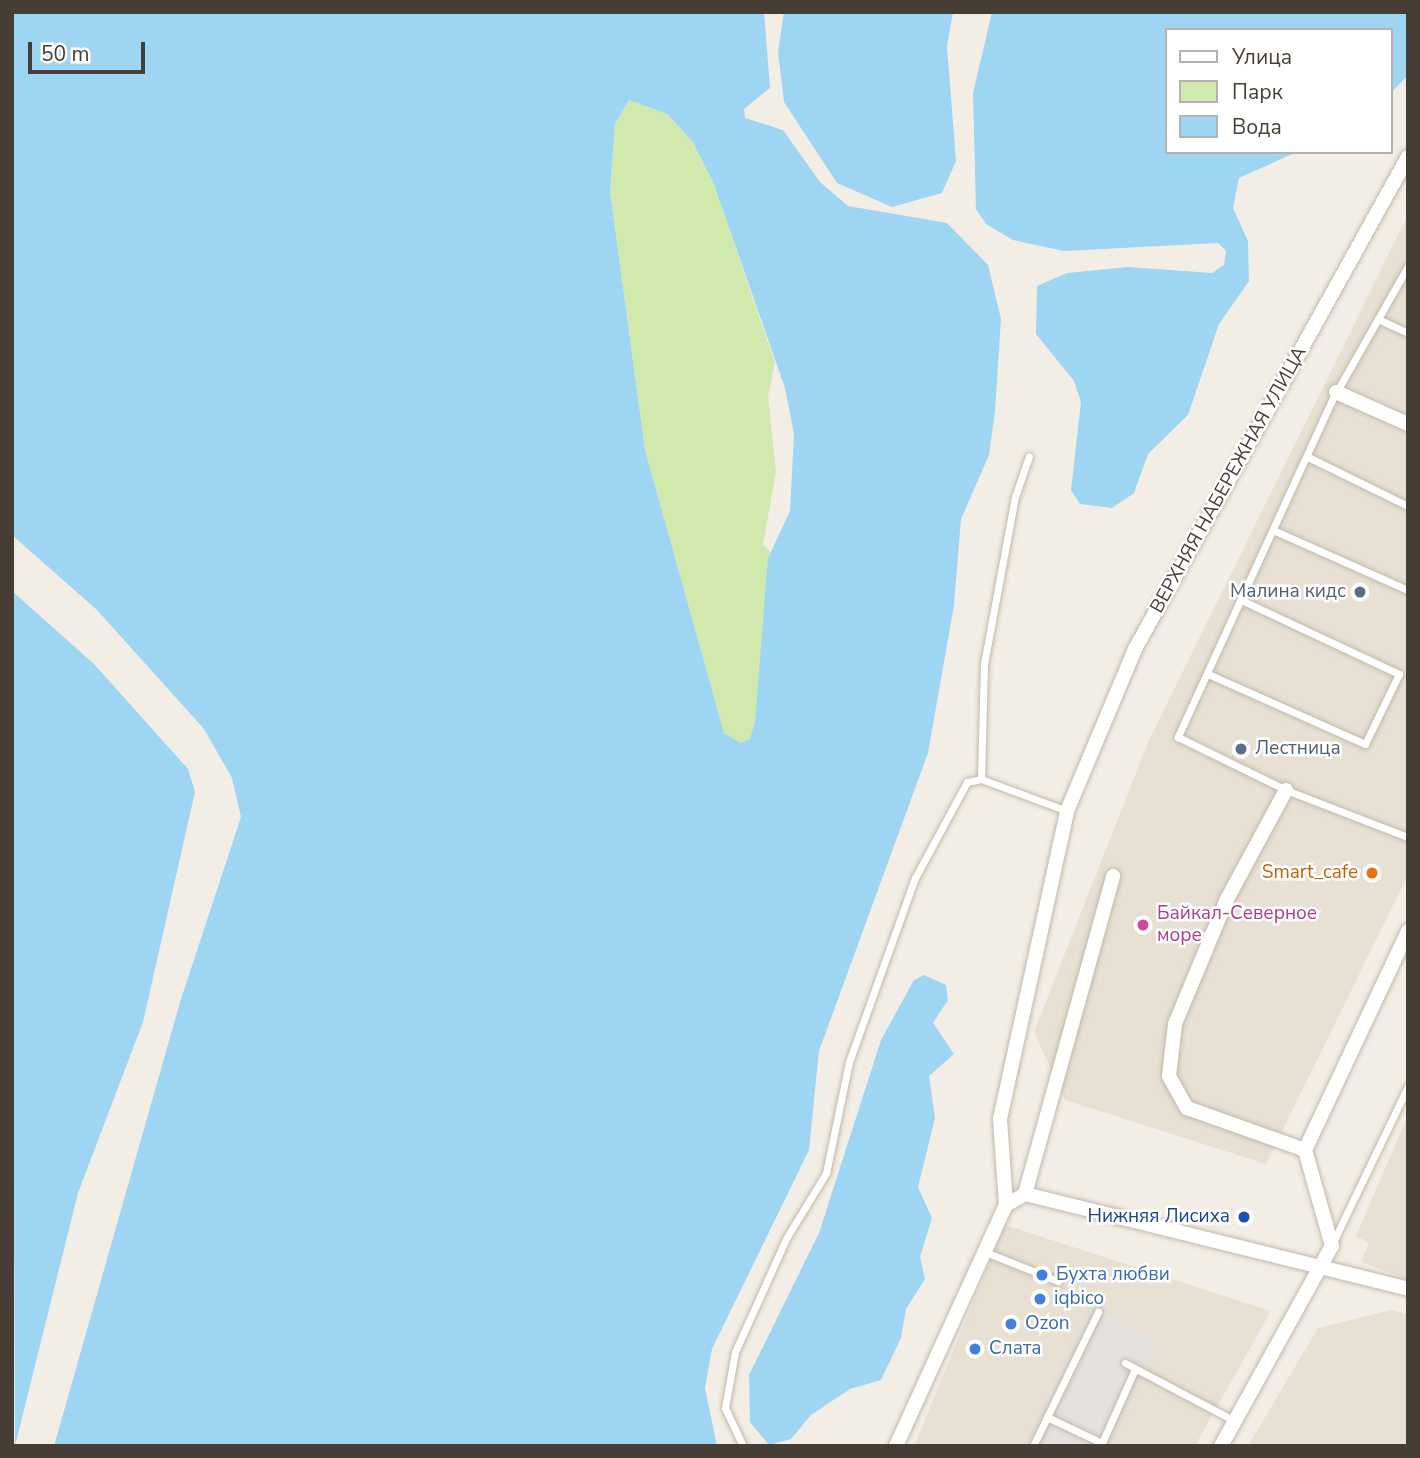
<!DOCTYPE html>
<meta charset="utf-8">
<style>
body{margin:0}
#map{position:relative;width:1420px;height:1458px;overflow:hidden;background:#f3eee5;font-family:"Nunito Sans",sans-serif}
div>[style]{position:absolute}
.residential>*{inset:0;background:#e7e0d3}
.green>*{inset:0;background:#d1e9ac}
.parking>*{inset:0;background:#e4e1de}
.water>*{inset:0;background:#9ed5f3}
.roads{filter:drop-shadow(0 0 2px #c2b8aa) drop-shadow(0 0 2px #c2b8aa)}
.lane>*{height:7px;margin:-3.5px;padding:0 3.5px;transform-origin:3.5px;border-radius:3.5px;background:#fff}
.street>*{height:14px;margin:-7px;padding:0 7px;transform-origin:7px;border-radius:7px;background:#fff}
.dots>*{width:19px;height:19px;translate:-50% -50%;box-sizing:border-box;border:4px solid #fff;border-radius:50%}
span{translate:-50% -50%;white-space:nowrap;text-align:center;line-height:1.15;-webkit-text-stroke:5px #fff;paint-order:stroke}
.street-label{font-size:19px;color:#463e34}
.service-label{font-size:19px;color:#4e5e75}
.right{translate:-100% -50%;text-align:right}
.left{translate:0 -50%;text-align:left}
.food-label{font-size:19px;color:#c56008}
.hotel-label{font-size:19px;color:#b23c85}
.transit-label{font-size:19px;color:#164399}
.shop-label{font-size:19px;color:#366cbe}
.frame{position:absolute;inset:0;border:14px solid #463e34;pointer-events:none}
.legend{position:absolute;left:1165px;top:28px;width:228px;height:126px;box-sizing:border-box;background:#fff;border:2px solid #b5b2ae;margin:0;padding:9px 12px;list-style:none;font-size:21px;color:#463e34}
.legend li{display:flex;align-items:center;gap:14px;height:35px}
.legend b{width:35px;border:2px solid #b5b2ae}
.scale{position:absolute;left:28px;top:42px;width:117px;height:32px;box-sizing:border-box;border:4px solid #463e34;border-top:0;padding-left:9px;font-size:21px;line-height:24px;white-space:nowrap;color:#463e34;-webkit-text-stroke:5px #fff;paint-order:stroke}
</style>
<div id="map">
<div class="residential">
<div style="clip-path:polygon(1408px 215px,1408px 875px,1266px 1164px,1065px 1100px,1034px 1032px,1149px 740px)"></div>
<div style="clip-path:polygon(1408px 1115px,1408px 1280px,1361px 1262px,1369px 1243px,1356px 1236px)"></div>
<div style="clip-path:polygon(1005px 1225px,1271px 1311px,1195px 1446px,914px 1446px)"></div>
<div style="clip-path:polygon(1391px 1310px,1408px 1314px,1408px 1446px,1248px 1446px,1318px 1328px)"></div>
</div>
<div class="green">
<div style="clip-path:polygon(629px 100px,667px 114px,692px 141px,713px 182px,775px 363px,768px 396px,776px 472px,763px 544px,770px 551px,755px 721px,750px 739px,741px 743px,724px 733px,645px 450px,610px 191px,615px 124px)"></div>
</div>
<div class="parking">
<div style="clip-path:polygon(1093px 1305px,1157px 1344px,1109px 1446px,1025px 1446px)"></div>
</div>
<div class="water">
<div style="clip-path:polygon(evenodd,12px 12px,764px 12px,770px 88px,744px 109px,745px 118px,783px 130px,820px 182px,848px 206px,947px 223px,988px 265px,1001px 319px,995px 411px,989px 455px,961px 519px,954px 605px,928px 753px,819px 1051px,809px 1150px,712px 1349px,705px 1388px,717px 1446px,54px 1446px,180px 1002px,241px 817px,232px 778px,204px 729px,97px 610px,12px 535px,12px 12px,629px 100px,667px 114px,692px 141px,713px 182px,785px 388px,794px 434px,790px 511px,768px 558px,755px 721px,750px 739px,741px 743px,724px 733px,645px 450px,610px 191px,615px 124px,629px 100px)"></div>
<div style="clip-path:polygon(784px 12px,953px 12px,947px 46px,956px 161px,942px 193px,892px 207px,837px 183px,784px 102px,778px 52px)"></div>
<div style="clip-path:polygon(992px 12px,1408px 12px,1408px 75px,1390px 94px,1390px 30px,1166px 30px,1166px 152px,1297px 152px,1239px 178px,1233px 208px,1248px 241px,1249px 281px,1219px 324px,1188px 415px,1148px 454px,1134px 493px,1112px 508px,1080px 504px,1071px 490px,1081px 402px,1074px 381px,1036px 334px,1037px 286px,1067px 273px,1128px 267px,1212px 273px,1224px 265px,1226px 251px,1218px 243px,1064px 251px,1013px 240px,986px 224px,976px 209px,973px 93px)"></div>
<div style="clip-path:polygon(12px 591px,94px 664px,188px 769px,195px 792px,143px 1022px,78px 1193px,15px 1446px)"></div>
<div style="clip-path:polygon(924px 975px,946px 985px,948px 1000px,933px 1023px,954px 1054px,929px 1076px,935px 1118px,918px 1187px,932px 1218px,920px 1257px,925px 1279px,906px 1309px,901px 1338px,881px 1380px,850px 1389px,811px 1415px,791px 1439px,769px 1445px,750px 1422px,749px 1375px,819px 1233px,881px 1040px,914px 980px)"></div>
</div>
<div class="roads">
<div class="lane">
<div style="left:1408px;top:266px;width:154px;rotate:119.6deg"></div>
<div style="left:1332px;top:400px;width:371px;rotate:114.6deg"></div>
<div style="left:1178px;top:737px;width:120px;rotate:26.1deg"></div>
<div style="left:1286px;top:790px;width:131px;rotate:21.1deg"></div>
<div style="left:1378px;top:319px;width:33px;rotate:25deg"></div>
<div style="left:1308px;top:457px;width:111px;rotate:26.1deg"></div>
<div style="left:1273px;top:530px;width:148px;rotate:24deg"></div>
<div style="left:1208px;top:674px;width:172px;rotate:24deg"></div>
<div style="left:1365px;top:744px;width:78px;rotate:-64.1deg"></div>
<div style="left:1399px;top:674px;width:174px;rotate:-154.9deg"></div>
<div style="left:981px;top:779px;width:115px;rotate:-88.5deg"></div>
<div style="left:984px;top:664px;width:170px;rotate:-79.5deg"></div>
<div style="left:1015px;top:497px;width:43px;rotate:-71.1deg"></div>
<div style="left:1333px;top:1242px;width:173px;rotate:-64.3deg"></div>
<div style="left:983px;top:1251px;width:81px;rotate:21.8deg"></div>
<div style="left:1125px;top:1363px;width:124px;rotate:27.8deg"></div>
<div style="left:1047px;top:1417px;width:117px;rotate:-64.1deg"></div>
<div style="left:1101px;top:1445px;width:83px;rotate:-65.9deg"></div>
<div style="left:743px;top:1446px;width:42px;rotate:-115.3deg"></div>
<div style="left:725px;top:1408px;width:57px;rotate:-79.9deg"></div>
<div style="left:735px;top:1352px;width:126px;rotate:-65.7deg"></div>
<div style="left:787px;top:1237px;width:75px;rotate:-58.6deg"></div>
<div style="left:826px;top:1173px;width:113px;rotate:-78.3deg"></div>
<div style="left:849px;top:1062px;width:195px;rotate:-70.3deg"></div>
<div style="left:915px;top:878px;width:109px;rotate:-61.6deg"></div>
<div style="left:967px;top:782px;width:14px;rotate:-12deg"></div>
<div style="left:981px;top:779px;width:92px;rotate:20.4deg"></div>
<div style="left:1033px;top:1446px;width:32px;rotate:-64deg"></div>
<div style="left:1047px;top:1417px;width:61px;rotate:25.3deg"></div>
</div>
<div class="street">
<div style="left:1336px;top:392px;width:79px;rotate:24deg"></div>
<div style="left:1286px;top:790px;width:124px;rotate:118.4deg"></div>
<div style="left:1227px;top:899px;width:135px;rotate:112.6deg"></div>
<div style="left:1175px;top:1024px;width:52px;rotate:96.6deg"></div>
<div style="left:1169px;top:1076px;width:37px;rotate:61deg"></div>
<div style="left:1187px;top:1108px;width:125px;rotate:19.6deg"></div>
<div style="left:1025px;top:1194px;width:330px;rotate:-74.5deg"></div>
<div style="left:1006px;top:1205px;width:22px;rotate:-30deg"></div>
<div style="left:1025px;top:1194px;width:395px;rotate:13.9deg"></div>
<div style="left:896px;top:1446px;width:265px;rotate:-65.5deg"></div>
<div style="left:1006px;top:1205px;width:86px;rotate:-94deg"></div>
<div style="left:1000px;top:1119px;width:315px;rotate:-77.7deg"></div>
<div style="left:1067px;top:811px;width:176px;rotate:-67.2deg"></div>
<div style="left:1135px;top:649px;width:563px;rotate:-60.98deg"></div>
<div style="left:1221px;top:1446px;width:229px;rotate:-61deg"></div>
<div style="left:1332px;top:1246px;width:100px;rotate:-105.7deg"></div>
<div style="left:1305px;top:1150px;width:242px;rotate:-64.8deg"></div>
</div>
</div>
<div class="dots">
<div style="left:1360px;top:592px;background:#5c6f8a"></div>
<div style="left:1241px;top:749px;background:#5c6f8a"></div>
<div style="left:1372px;top:873px;background:#e8710a"></div>
<div style="left:1143px;top:925px;background:#d1479c"></div>
<div style="left:1244px;top:1217px;background:#1a4fb4"></div>
<div style="left:1042px;top:1275px;background:#3f7fe0"></div>
<div style="left:1040px;top:1299px;background:#3f7fe0"></div>
<div style="left:1011px;top:1324px;background:#3f7fe0"></div>
<div style="left:975px;top:1349px;background:#3f7fe0"></div>
</div>
<div class="street-label">
<span style="left:1229px;top:480px;rotate:-61deg">ВЕРХНЯЯ НАБЕРЕЖНАЯ УЛИЦА</span>
</div>
<div class="service-label">
<span class="right" style="left:1346px;top:592px">Малина кидс</span>
<span class="left" style="left:1255px;top:749px">Лестница</span>
</div>
<div class="food-label">
<span class="right" style="left:1358px;top:873px">Smart_cafe</span>
</div>
<div class="hotel-label">
<span class="left" style="left:1157px;top:925px">Байкал-Северное<br>море</span>
</div>
<div class="transit-label">
<span class="right" style="left:1230px;top:1217px">Нижняя Лисиха</span>
</div>
<div class="shop-label">
<span class="left" style="left:1056px;top:1275px">Бухта любви</span>
<span class="left" style="left:1054px;top:1299px">iqbico</span>
<span class="left" style="left:1025px;top:1324px">Ozon</span>
<span class="left" style="left:989px;top:1349px">Слата</span>
</div>
<div class="frame"></div>
<ul class="legend">
<li><b style="height:9px;background:#fff"></b>Улица</li>
<li><b style="height:19px;background:#d1e9ac"></b>Парк</li>
<li><b style="height:19px;background:#9ed5f3"></b>Вода</li>
</ul>
<div class="scale">50 m</div>
</div>
